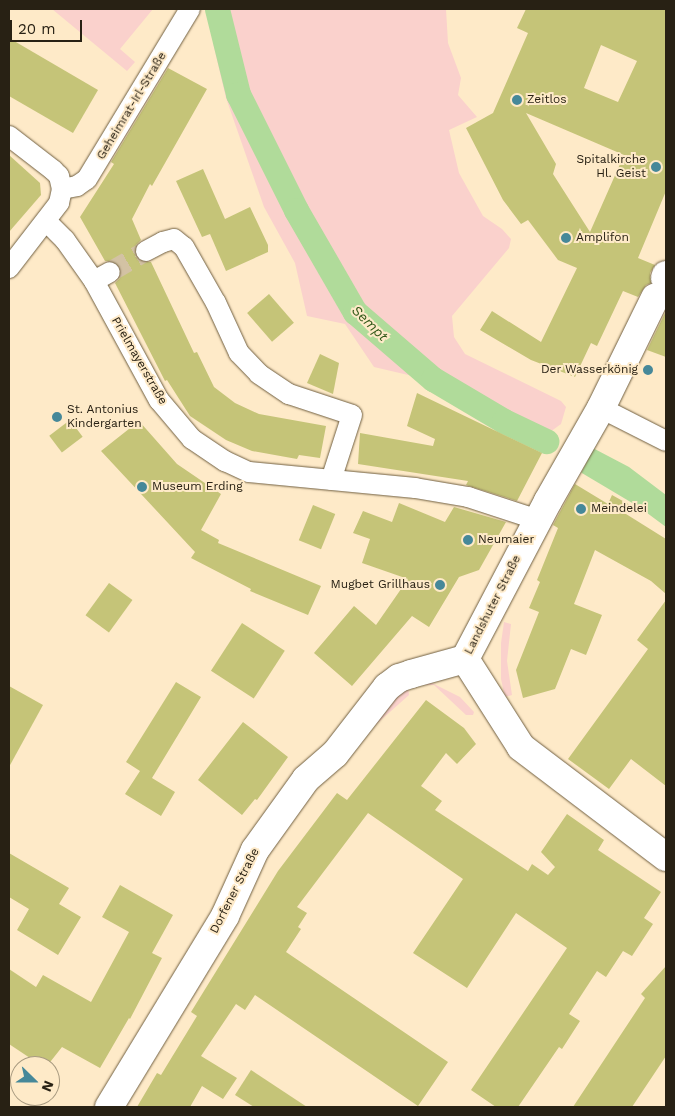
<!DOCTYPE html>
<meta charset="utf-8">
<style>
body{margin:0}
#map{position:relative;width:675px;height:1116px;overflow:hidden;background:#feeac8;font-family:"Work Sans",sans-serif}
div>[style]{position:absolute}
.green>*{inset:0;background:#fad1cc}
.water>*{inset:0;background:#b0db9a}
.pier>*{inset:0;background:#feeac8}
.canal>*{height:25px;margin:-12.5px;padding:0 12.5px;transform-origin:12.5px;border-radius:12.5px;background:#b0db9a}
.building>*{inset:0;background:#c5c478;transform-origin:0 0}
.street-tunnel>*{height:20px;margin-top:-10px;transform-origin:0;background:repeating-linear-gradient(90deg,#d3c2a4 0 20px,transparent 0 30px)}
.roads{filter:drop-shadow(0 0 1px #705f41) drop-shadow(0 0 1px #705f41)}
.street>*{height:20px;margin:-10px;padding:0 10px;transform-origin:10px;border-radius:10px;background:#fff}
.secondary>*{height:28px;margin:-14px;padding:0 14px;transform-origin:14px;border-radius:14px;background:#fff}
.dots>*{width:14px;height:14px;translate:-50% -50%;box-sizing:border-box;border:2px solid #feeac8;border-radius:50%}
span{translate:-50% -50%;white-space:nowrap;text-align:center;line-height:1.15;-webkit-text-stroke:4px #feeac8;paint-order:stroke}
.poi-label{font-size:12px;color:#282114}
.left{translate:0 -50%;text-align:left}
.right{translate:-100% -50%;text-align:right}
.street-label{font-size:12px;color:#282114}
.water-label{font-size:14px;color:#325919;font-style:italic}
.frame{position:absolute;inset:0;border:10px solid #282114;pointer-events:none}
.north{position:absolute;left:10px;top:1056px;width:50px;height:50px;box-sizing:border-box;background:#feeac8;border:1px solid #a89a80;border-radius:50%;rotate:112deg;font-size:14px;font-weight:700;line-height:20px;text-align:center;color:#282114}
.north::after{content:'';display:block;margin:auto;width:18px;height:22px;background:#468899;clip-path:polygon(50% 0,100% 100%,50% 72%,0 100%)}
.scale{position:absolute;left:10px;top:20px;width:72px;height:22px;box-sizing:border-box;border:2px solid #282114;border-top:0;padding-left:6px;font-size:15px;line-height:18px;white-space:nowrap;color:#282114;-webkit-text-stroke:4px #feeac8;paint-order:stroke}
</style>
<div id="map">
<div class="green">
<div style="clip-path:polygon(52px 9px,153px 9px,120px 49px,135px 62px,127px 71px)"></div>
<div style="clip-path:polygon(210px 9px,446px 9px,448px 43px,461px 78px,458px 95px,477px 117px,449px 130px,459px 173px,483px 216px,502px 229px,511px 239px,509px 248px,452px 316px,454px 337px,465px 354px,561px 401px,566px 407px,561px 424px,550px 432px,468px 389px,374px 367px,345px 324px,307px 316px,295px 263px,264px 207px,226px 98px,213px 43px,214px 31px)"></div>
<div style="clip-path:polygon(504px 622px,511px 624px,507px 661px,512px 695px,505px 697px,501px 679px,501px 643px)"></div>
<div style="clip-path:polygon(430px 682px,460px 697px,474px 712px,473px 715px,466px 715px,434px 685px,421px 685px)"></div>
<div style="clip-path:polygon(408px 686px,409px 695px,372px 728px,381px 712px)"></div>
</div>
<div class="water">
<div style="clip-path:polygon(524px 425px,552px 436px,568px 435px,629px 467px,666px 495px,666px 527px,639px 507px,523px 438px,516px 426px)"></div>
</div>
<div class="pier">
<div style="clip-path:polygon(569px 432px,595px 446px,580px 475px,547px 455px,559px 433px)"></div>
</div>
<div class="canal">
<div style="left:217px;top:9px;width:88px;rotate:76.1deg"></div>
<div style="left:238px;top:94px;width:130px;rotate:63.4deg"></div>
<div style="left:296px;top:210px;width:118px;rotate:60deg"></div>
<div style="left:355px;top:312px;width:103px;rotate:40.7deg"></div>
<div style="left:433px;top:379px;width:82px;rotate:30.6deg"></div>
<div style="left:504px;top:421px;width:47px;rotate:25.5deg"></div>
</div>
<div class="building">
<div style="clip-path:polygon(evenodd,526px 9px,666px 9px,666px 191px,638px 258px,655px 265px,650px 273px,651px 283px,646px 285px,638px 297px,623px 291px,597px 346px,591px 343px,575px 377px,531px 360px,480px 330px,492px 311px,541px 342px,577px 268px,558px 260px,528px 220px,521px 224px,503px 200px,466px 128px,493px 113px,528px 33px,517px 28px,526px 9px,601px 45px,637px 61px,618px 102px,584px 88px,601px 45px,526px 9px,526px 113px,624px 155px,590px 232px,553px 174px,556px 164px,526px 113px)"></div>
<div style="clip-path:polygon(9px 38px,98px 90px,73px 133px,9px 96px)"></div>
<div style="clip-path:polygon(168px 68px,207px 89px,152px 186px,150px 184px,132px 219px,141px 240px,136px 245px,135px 256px,140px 261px,151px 262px,194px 353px,197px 352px,214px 387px,235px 403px,259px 414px,326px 426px,320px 458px,299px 455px,297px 459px,252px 451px,226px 440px,190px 416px,167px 380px,165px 381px,115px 283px,120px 278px,121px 267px,116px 262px,105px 261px,80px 217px,114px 164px,111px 162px)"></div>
<div style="clip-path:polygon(9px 155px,40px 183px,41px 195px,9px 232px)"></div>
<div style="clip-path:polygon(203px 169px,225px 219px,250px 207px,268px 245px,268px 252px,226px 271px,210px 234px,202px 237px,176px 181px)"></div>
<div style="left:269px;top:294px;width:38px;height:29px;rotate:49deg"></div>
<div style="clip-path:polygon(666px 311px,666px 357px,647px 350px)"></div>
<div style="clip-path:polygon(320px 354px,339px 363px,333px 394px,307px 383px)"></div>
<div style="clip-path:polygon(417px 393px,542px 453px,517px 501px,466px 485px,468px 481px,358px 464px,360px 433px,433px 446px,435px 439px,407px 426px)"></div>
<div style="left:70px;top:420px;width:21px;height:26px;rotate:53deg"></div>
<div style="clip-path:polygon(139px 421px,177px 464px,221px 494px,201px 530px,219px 540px,218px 543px,321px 586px,308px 615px,250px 591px,251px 589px,191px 558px,195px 552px,101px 451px)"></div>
<div style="clip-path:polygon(575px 484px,608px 504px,612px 495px,630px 505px,626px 514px,666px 539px,666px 594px,651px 581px,595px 550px,574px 604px,602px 615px,586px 655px,571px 649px,555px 689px,523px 698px,516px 670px,539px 612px,529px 608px,540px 582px,537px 580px,558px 528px,553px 525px)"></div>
<div style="clip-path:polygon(399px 503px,445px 522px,454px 507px,506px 522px,479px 570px,459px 577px,429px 627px,412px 616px,352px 686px,314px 653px,354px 606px,376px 625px,408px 579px,362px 563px,370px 539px,353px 533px,363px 511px,392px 522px)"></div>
<div style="left:313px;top:505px;width:24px;height:38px;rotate:22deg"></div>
<div style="left:109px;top:583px;width:29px;height:40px;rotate:36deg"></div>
<div style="clip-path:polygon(666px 600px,666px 786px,631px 759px,609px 789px,568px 759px,648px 649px,637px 640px)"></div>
<div style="left:242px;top:623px;width:51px;height:57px;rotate:33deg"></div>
<div style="clip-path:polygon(176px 682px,201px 697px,152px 778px,175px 792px,161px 816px,125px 794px,140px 771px,126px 762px)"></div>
<div style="clip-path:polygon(9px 686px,43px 705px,9px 767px)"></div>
<div style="clip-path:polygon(426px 700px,464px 728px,476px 744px,457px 764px,446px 753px,421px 786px,442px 801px,435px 810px,528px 871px,532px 864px,548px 875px,555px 867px,541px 852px,567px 814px,604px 840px,598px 850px,661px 892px,644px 918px,653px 924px,632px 956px,623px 951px,606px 977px,597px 971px,569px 1014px,580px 1021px,562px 1049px,559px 1047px,518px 1107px,496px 1107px,471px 1090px,567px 948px,516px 913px,467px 988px,413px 953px,463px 879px,368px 813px,297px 907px,307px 913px,298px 927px,301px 929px,286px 952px,448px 1062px,418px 1106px,255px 995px,245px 1010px,236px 1004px,201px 1056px,237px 1078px,223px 1099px,202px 1086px,190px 1107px,137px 1107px,157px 1073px,161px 1075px,197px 1016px,191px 1012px,278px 871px,337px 793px,347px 800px)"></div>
<div style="clip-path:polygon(243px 722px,288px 757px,257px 800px,255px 799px,242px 815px,198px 780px)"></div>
<div style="clip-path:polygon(9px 853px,69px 888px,59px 904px,81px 917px,58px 955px,17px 930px,29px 909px,9px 897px)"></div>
<div style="clip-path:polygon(120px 885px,173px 915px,152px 953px,162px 958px,130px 1019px,129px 1018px,100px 1068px,62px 1047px,47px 1066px,42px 1066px,9px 1044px,9px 969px,36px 987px,43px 975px,91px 1002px,129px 932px,102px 917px)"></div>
<div style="clip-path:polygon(666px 966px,666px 1056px,632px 1107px,573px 1107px,645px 998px,641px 994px)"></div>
<div style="clip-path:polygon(251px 1070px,307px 1107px,254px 1107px,235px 1095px)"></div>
</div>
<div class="street-tunnel">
<div style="left:110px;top:272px;width:42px;rotate:-30.3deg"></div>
</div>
<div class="roads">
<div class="street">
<div style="left:9px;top:136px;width:56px;rotate:37.7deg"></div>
<div style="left:53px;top:170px;width:8px;rotate:45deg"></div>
<div style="left:59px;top:176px;width:13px;rotate:77deg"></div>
<div style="left:62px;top:189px;width:14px;rotate:102deg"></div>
<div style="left:59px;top:203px;width:82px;rotate:127.6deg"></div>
<div style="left:62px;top:189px;width:15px;rotate:-11deg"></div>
<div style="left:77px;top:186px;width:12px;rotate:-35deg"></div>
<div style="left:87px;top:179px;width:199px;rotate:-58.8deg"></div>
<div style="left:46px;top:221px;width:27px;rotate:45deg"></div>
<div style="left:65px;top:240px;width:50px;rotate:54.7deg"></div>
<div style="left:94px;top:281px;width:136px;rotate:61.4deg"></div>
<div style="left:159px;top:400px;width:51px;rotate:49.8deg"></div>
<div style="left:192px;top:439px;width:40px;rotate:34deg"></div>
<div style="left:225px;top:461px;width:26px;rotate:25deg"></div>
<div style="left:249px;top:472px;width:167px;rotate:5.5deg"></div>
<div style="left:415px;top:488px;width:54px;rotate:9.6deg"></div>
<div style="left:468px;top:497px;width:74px;rotate:18.2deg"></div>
<div style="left:146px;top:251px;width:19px;rotate:-28deg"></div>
<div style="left:163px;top:242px;width:11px;rotate:-15deg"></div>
<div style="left:174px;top:239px;width:13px;rotate:39deg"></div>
<div style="left:184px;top:247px;width:64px;rotate:60.3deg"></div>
<div style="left:216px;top:303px;width:55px;rotate:65.3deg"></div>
<div style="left:239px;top:353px;width:29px;rotate:46deg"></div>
<div style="left:259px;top:374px;width:36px;rotate:34deg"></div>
<div style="left:289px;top:394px;width:66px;rotate:18.4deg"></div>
<div style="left:352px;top:415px;width:68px;rotate:107.9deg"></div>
<div style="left:94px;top:281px;width:18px;rotate:-29deg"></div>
<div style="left:601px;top:408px;width:73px;rotate:26.9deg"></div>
</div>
<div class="secondary">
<div style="left:665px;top:278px;width:3px;rotate:-72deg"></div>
<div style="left:465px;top:659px;width:178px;rotate:-62.3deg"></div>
<div style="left:548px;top:501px;width:107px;rotate:-60.3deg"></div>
<div style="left:601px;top:408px;width:123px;rotate:-63.9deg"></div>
<div style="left:465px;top:659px;width:104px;rotate:57.5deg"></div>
<div style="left:521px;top:747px;width:182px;rotate:37.2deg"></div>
<div style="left:109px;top:1107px;width:223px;rotate:-58.7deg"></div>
<div style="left:225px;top:916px;width:72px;rotate:-65.6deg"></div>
<div style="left:255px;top:850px;width:87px;rotate:-54.3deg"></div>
<div style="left:306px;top:779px;width:38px;rotate:-41deg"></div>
<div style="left:335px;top:754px;width:85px;rotate:-52.2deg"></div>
<div style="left:387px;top:687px;width:15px;rotate:-37deg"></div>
<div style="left:399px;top:678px;width:13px;rotate:-18deg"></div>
<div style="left:411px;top:674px;width:56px;rotate:-15.5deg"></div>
</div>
</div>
<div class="dots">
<div style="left:517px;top:100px;background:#468899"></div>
<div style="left:656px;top:167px;background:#468899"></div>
<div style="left:566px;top:238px;background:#468899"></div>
<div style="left:648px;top:370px;background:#468899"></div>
<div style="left:57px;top:417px;background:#468899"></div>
<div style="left:142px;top:487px;background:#468899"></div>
<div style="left:581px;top:509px;background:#468899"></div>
<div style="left:468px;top:540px;background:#468899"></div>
<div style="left:440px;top:585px;background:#468899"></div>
</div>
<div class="poi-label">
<span class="left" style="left:527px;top:100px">Zeitlos</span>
<span class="right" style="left:646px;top:167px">Spitalkirche<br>Hl. Geist</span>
<span class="left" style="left:576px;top:238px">Amplifon</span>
<span class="right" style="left:638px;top:370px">Der Wasserkönig</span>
<span class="left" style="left:67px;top:417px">St. Antonius<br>Kindergarten</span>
<span class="left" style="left:152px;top:487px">Museum Erding</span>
<span class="left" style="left:591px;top:509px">Meindelei</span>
<span class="left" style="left:478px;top:540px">Neumaier</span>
<span class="right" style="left:430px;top:585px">Mugbet Grillhaus</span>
</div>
<div class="street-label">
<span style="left:132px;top:106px;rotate:-59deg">Geheimrat-Irl-Straße</span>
<span style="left:139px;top:361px;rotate:60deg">Prielmayerstraße</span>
<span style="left:493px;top:605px;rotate:-63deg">Landshuter Straße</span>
<span style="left:235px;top:891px;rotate:-63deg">Dorfener Straße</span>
</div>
<div class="water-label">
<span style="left:370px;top:323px;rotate:44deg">Sempt</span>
</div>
<div class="frame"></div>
<div class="north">N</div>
<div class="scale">20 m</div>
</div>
